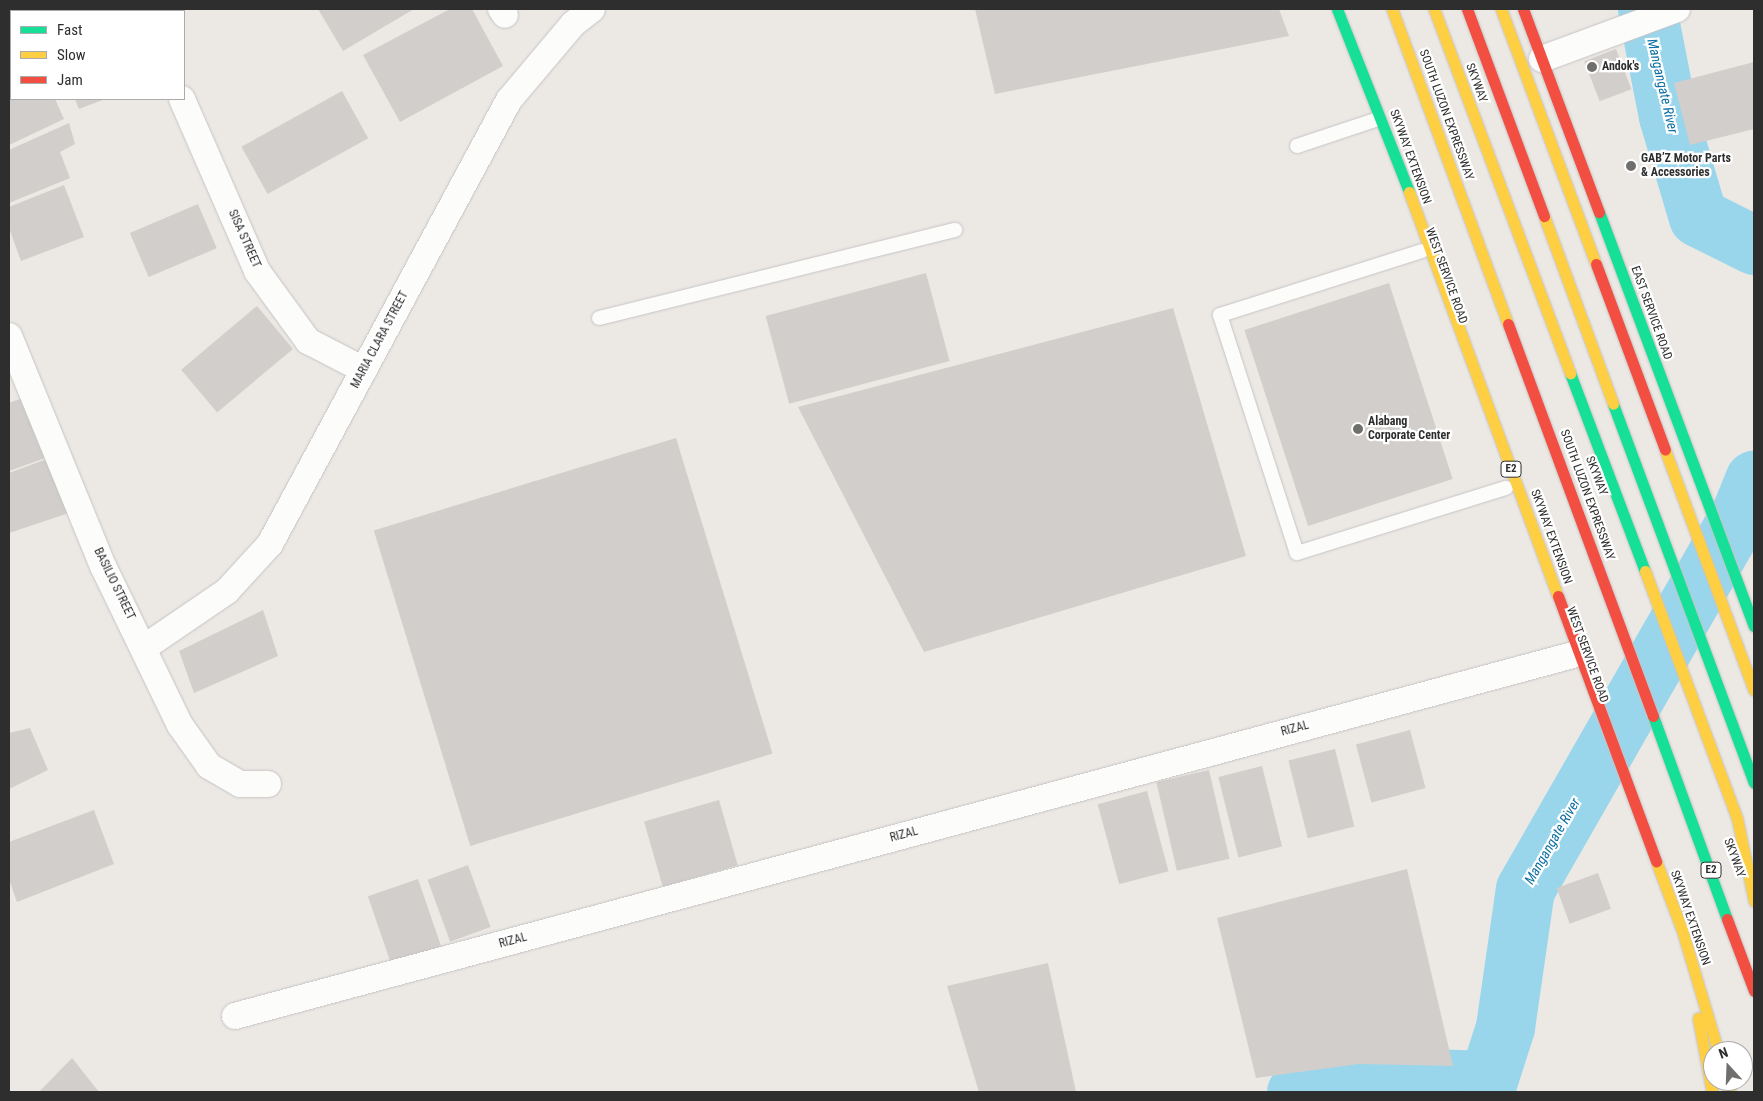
<!DOCTYPE html>
<meta charset="utf-8">
<style>
body{margin:0}
#map{position:relative;width:1763px;height:1101px;overflow:hidden;background:#ece8e4;font-family:"Roboto Condensed",sans-serif}
div>[style]{position:absolute}
.river>*{height:59px;margin:-29.5px;padding:0 29.5px;transform-origin:29.5px;border-radius:29.5px;background:#99d6ec}
.building>*{inset:0;background:#d1cecb;transform-origin:0 0}
.roads{filter:drop-shadow(0 0 1px #c5c4c5) drop-shadow(0 0 1px #c5c4c5)}
.lane>*{height:14px;margin:-7px;padding:0 7px;transform-origin:7px;border-radius:7px;background:#fcfcfb}
.street>*{height:26px;margin:-13px;padding:0 13px;transform-origin:13px;border-radius:13px;background:#fcfcfb}
.fast>*{height:11px;margin:-5.5px;padding:0 5.5px;transform-origin:5.5px;border-radius:5.5px;background:#16e098}
.slow>*{height:11px;margin:-5.5px;padding:0 5.5px;transform-origin:5.5px;border-radius:5.5px;background:#ffcf43}
.jam>*{height:11px;margin:-5.5px;padding:0 5.5px;transform-origin:5.5px;border-radius:5.5px;background:#f24e42}
.dots>*{width:14px;height:14px;translate:-50% -50%;box-sizing:border-box;border:2px solid #fff;border-radius:50%}
span{translate:-50% -50%;white-space:nowrap;text-align:center;line-height:1.15;-webkit-text-stroke:4.5px #fff;paint-order:stroke}
.shield-label span{padding:1px 4px;background:#fff;border:1px solid;border-radius:4px;-webkit-text-stroke-width:0}
.shield-label{font-size:11px;color:#2e2e2e;font-weight:700}
.poi-label{font-size:12px;color:#2e2e2e;font-weight:700}
.left{translate:0 -50%;text-align:left}
.street-label{font-size:12px;color:#2e2e2e}
.water-label{font-size:14px;color:#0d6fa3;font-style:italic}
.frame{position:absolute;inset:0;border:10px solid #2e2e2e;pointer-events:none}
.legend{position:absolute;left:10px;top:10px;width:175px;height:90px;box-sizing:border-box;background:#fff;border:1px solid #ababab;margin:0;padding:6px 9px;list-style:none;font-size:15px;color:#2e2e2e}
.legend li{display:flex;align-items:center;gap:10px;height:25px}
.legend b{width:25px;border:1px solid #ababab}
.north{position:absolute;left:1703px;top:1041px;width:50px;height:50px;box-sizing:border-box;background:#fff;border:1px solid #ababab;border-radius:50%;rotate:340deg;font-size:14px;font-weight:700;line-height:20px;text-align:center;color:#2e2e2e}
.north::after{content:'';display:block;margin:auto;width:18px;height:22px;background:#706f6e;clip-path:polygon(50% 0,100% 100%,50% 72%,0 100%)}
</style>
<div id="map">
<div class="river">
<div style="left:1647px;top:9px;width:109px;rotate:78.9deg"></div>
<div style="left:1668px;top:116px;width:105px;rotate:73.5deg"></div>
<div style="left:1698px;top:217px;width:63px;rotate:26.6deg"></div>
<div style="left:1296px;top:1092px;width:10px;rotate:-45deg"></div>
<div style="left:1303px;top:1085px;width:67px;rotate:-7.8deg"></div>
<div style="left:1369px;top:1076px;width:119px;rotate:1.9deg"></div>
<div style="left:1488px;top:1080px;width:56px;rotate:-72.2deg"></div>
<div style="left:1505px;top:1027px;width:139px;rotate:-81.8deg"></div>
<div style="left:1525px;top:889px;width:434px;rotate:-60.2deg"></div>
<div style="left:1741px;top:512px;width:35px;rotate:-68deg"></div>
</div>
<div class="building">
<div style="clip-path:polygon(318px 9px,414px 9px,343px 51px)"></div>
<div style="clip-path:polygon(450px 9px,472px 9px,503px 66px,400px 122px,363px 55px)"></div>
<div style="clip-path:polygon(975px 9px,1279px 9px,1289px 36px,995px 94px)"></div>
<div style="left:1616px;top:49px;width:43px;height:34px;rotate:69deg"></div>
<div style="clip-path:polygon(1754px 62px,1754px 129px,1690px 145px,1674px 83px)"></div>
<div style="left:342px;top:91px;width:54px;height:115px;rotate:61deg"></div>
<div style="clip-path:polygon(9px 98px,55px 99px,64px 119px,9px 145px)"></div>
<div style="clip-path:polygon(75px 99px,105px 99px,79px 109px)"></div>
<div style="clip-path:polygon(69px 123px,75px 144px,60px 152px,70px 178px,9px 203px,9px 150px)"></div>
<div style="clip-path:polygon(64px 185px,84px 237px,21px 261px,9px 228px,9px 207px)"></div>
<div style="left:198px;top:204px;width:48px;height:74px;rotate:67deg"></div>
<div style="left:926px;top:273px;width:91px;height:166px;rotate:75deg"></div>
<div style="left:1389px;top:283px;width:206px;height:152px;rotate:72deg"></div>
<div style="left:257px;top:306px;width:56px;height:99px;rotate:50deg"></div>
<div style="clip-path:polygon(1173px 308px,1246px 556px,924px 652px,798px 407px)"></div>
<div style="clip-path:polygon(25px 397px,48px 457px,9px 471px,9px 403px)"></div>
<div style="left:676px;top:438px;width:330px;height:316px;rotate:73deg"></div>
<div style="clip-path:polygon(47px 459px,69px 513px,9px 533px,9px 473px)"></div>
<div style="clip-path:polygon(263px 610px,278px 656px,194px 693px,179px 651px)"></div>
<div style="clip-path:polygon(30px 728px,48px 770px,9px 789px,9px 733px)"></div>
<div style="left:1410px;top:730px;width:60px;height:56px;rotate:75deg"></div>
<div style="left:1335px;top:749px;width:80px;height:48px;rotate:76deg"></div>
<div style="left:1262px;top:766px;width:83px;height:45px;rotate:76deg"></div>
<div style="left:1209px;top:770px;width:91px;height:54px;rotate:77deg"></div>
<div style="left:1147px;top:791px;width:83px;height:51px;rotate:75deg"></div>
<div style="left:719px;top:800px;width:68px;height:78px;rotate:74deg"></div>
<div style="clip-path:polygon(94px 810px,114px 864px,17px 902px,9px 879px,9px 842px)"></div>
<div style="left:468px;top:865px;width:66px;height:43px;rotate:70deg"></div>
<div style="clip-path:polygon(1407px 869px,1453px 1066px,1359px 1064px,1256px 1078px,1217px 918px)"></div>
<div style="left:1598px;top:873px;width:38px;height:44px;rotate:70deg"></div>
<div style="left:418px;top:879px;width:71px;height:53px;rotate:71deg"></div>
<div style="clip-path:polygon(1048px 963px,1076px 1092px,979px 1092px,947px 986px)"></div>
<div style="clip-path:polygon(72px 1058px,99px 1092px,39px 1092px)"></div>
</div>
<div class="roads">
<div class="lane">
<div style="left:1297px;top:146px;width:82px;rotate:-18.4deg"></div>
<div style="left:1422px;top:251px;width:212px;rotate:162.4deg"></div>
<div style="left:1220px;top:315px;width:250px;rotate:72.1deg"></div>
<div style="left:1297px;top:553px;width:219px;rotate:-17.3deg"></div>
<div style="left:599px;top:318px;width:367px;rotate:-13.9deg"></div>
</div>
<div class="street">
<div style="left:142px;top:9px;width:2px;rotate:63deg"></div>
<div style="left:501px;top:9px;width:7px;rotate:56deg"></div>
<div style="left:90px;top:11px;width:4px;rotate:-27deg"></div>
<div style="left:9px;top:56px;width:2px;rotate:-27deg"></div>
<div style="left:1542px;top:59px;width:144px;rotate:-20.3deg"></div>
<div style="left:182px;top:99px;width:188px;rotate:66.4deg"></div>
<div style="left:257px;top:271px;width:87px;rotate:53.9deg"></div>
<div style="left:308px;top:341px;width:63px;rotate:27.4deg"></div>
<div style="left:9px;top:336px;width:248px;rotate:67.8deg"></div>
<div style="left:103px;top:566px;width:177px;rotate:64.2deg"></div>
<div style="left:180px;top:725px;width:50px;rotate:54.7deg"></div>
<div style="left:209px;top:766px;width:36px;rotate:30deg"></div>
<div style="left:240px;top:784px;width:28px"></div>
<div style="left:145px;top:647px;width:99px;rotate:-34.3deg"></div>
<div style="left:227px;top:591px;width:64px;rotate:-47.5deg"></div>
<div style="left:270px;top:544px;width:504px;rotate:-61.71deg"></div>
<div style="left:509px;top:100px;width:99px;rotate:-49.9deg"></div>
<div style="left:573px;top:24px;width:24px;rotate:-38deg"></div>
<div style="left:235px;top:1016px;width:1386px;rotate:-15.1deg"></div>
</div>
<div class="fast">
<div style="left:1337px;top:9px;width:197px;rotate:68.5deg"></div>
<div style="left:1599px;top:212px;width:442px;rotate:69.5deg"></div>
<div style="left:1570px;top:373px;width:212px;rotate:69.3deg"></div>
<div style="left:1613px;top:404px;width:404px;rotate:69.6deg"></div>
<div style="left:1653px;top:716px;width:216px;rotate:70deg"></div>
</div>
<div class="slow">
<div style="left:1392px;top:9px;width:336px;rotate:69.8deg"></div>
<div style="left:1434px;top:9px;width:389px;rotate:69.5deg"></div>
<div style="left:1501px;top:9px;width:272px;rotate:69.6deg"></div>
<div style="left:1409px;top:192px;width:431px;rotate:69.8deg"></div>
<div style="left:1544px;top:216px;width:200px;rotate:69.8deg"></div>
<div style="left:1665px;top:450px;width:256px;rotate:69.7deg"></div>
<div style="left:1645px;top:571px;width:264px;rotate:69.6deg"></div>
<div style="left:1737px;top:818px;width:85px;rotate:78.4deg"></div>
<div style="left:1656px;top:861px;width:74px;rotate:69.4deg"></div>
<div style="left:1682px;top:930px;width:126px;rotate:73.4deg"></div>
<div style="left:1698px;top:1018px;width:75px;rotate:79.3deg"></div>
<div style="left:1726px;top:1081px;width:12px;rotate:70deg"></div>
</div>
<div class="jam">
<div style="left:1467px;top:9px;width:221px;rotate:69.6deg"></div>
<div style="left:1523px;top:9px;width:217px;rotate:69.5deg"></div>
<div style="left:1596px;top:264px;width:198px;rotate:69.6deg"></div>
<div style="left:1508px;top:324px;width:418px;rotate:69.7deg"></div>
<div style="left:1558px;top:596px;width:283px;rotate:69.7deg"></div>
<div style="left:1727px;top:919px;width:77px;rotate:69.4deg"></div>
</div>
</div>
<div class="dots">
<div style="left:1592px;top:67px;background:#706f6e"></div>
<div style="left:1631px;top:166px;background:#706f6e"></div>
<div style="left:1358px;top:429px;background:#706f6e"></div>
</div>
<div class="shield-label">
<span style="left:1511px;top:469px">E2</span>
<span style="left:1711px;top:870px">E2</span>
</div>
<div class="poi-label">
<span class="left" style="left:1602px;top:67px">Andok's</span>
<span class="left" style="left:1641px;top:166px">GAB’Z Motor Parts<br>&amp; Accessories</span>
<span class="left" style="left:1368px;top:429px">Alabang<br>Corporate Center</span>
</div>
<div class="street-label">
<span style="left:1476px;top:83px;rotate:70deg">SKYWAY</span>
<span style="left:1446px;top:115px;rotate:70deg">SOUTH LUZON EXPRESSWAY</span>
<span style="left:1410px;top:157px;rotate:70deg">SKYWAY EXTENSION</span>
<span style="left:244px;top:239px;rotate:66deg">SISA STREET</span>
<span style="left:1446px;top:276px;rotate:70deg">WEST SERVICE ROAD</span>
<span style="left:1651px;top:313px;rotate:70deg">EAST SERVICE ROAD</span>
<span style="left:380px;top:340px;rotate:-62deg">MARIA CLARA STREET</span>
<span style="left:1596px;top:476px;rotate:69deg">SKYWAY</span>
<span style="left:1587px;top:495px;rotate:70deg">SOUTH LUZON EXPRESSWAY</span>
<span style="left:1551px;top:537px;rotate:70deg">SKYWAY EXTENSION</span>
<span style="left:114px;top:584px;rotate:64deg">BASILIO STREET</span>
<span style="left:1587px;top:655px;rotate:70deg">WEST SERVICE ROAD</span>
<span style="left:1295px;top:729px;rotate:-15deg">RIZAL</span>
<span style="left:904px;top:835px;rotate:-15deg">RIZAL</span>
<span style="left:1734px;top:858px;rotate:70deg">SKYWAY</span>
<span style="left:1690px;top:918px;rotate:71deg">SKYWAY EXTENSION</span>
<span style="left:513px;top:941px;rotate:-15deg">RIZAL</span>
</div>
<div class="water-label">
<span style="left:1663px;top:86px;rotate:77deg">Mangangate River</span>
<span style="left:1552px;top:841px;rotate:-60deg">Mangangate River</span>
</div>
<div class="frame"></div>
<ul class="legend">
<li><b style="height:6px;background:#16e098"></b>Fast</li>
<li><b style="height:6px;background:#ffcf43"></b>Slow</li>
<li><b style="height:6px;background:#f24e42"></b>Jam</li>
</ul>
<div class="north">N</div>
</div>
